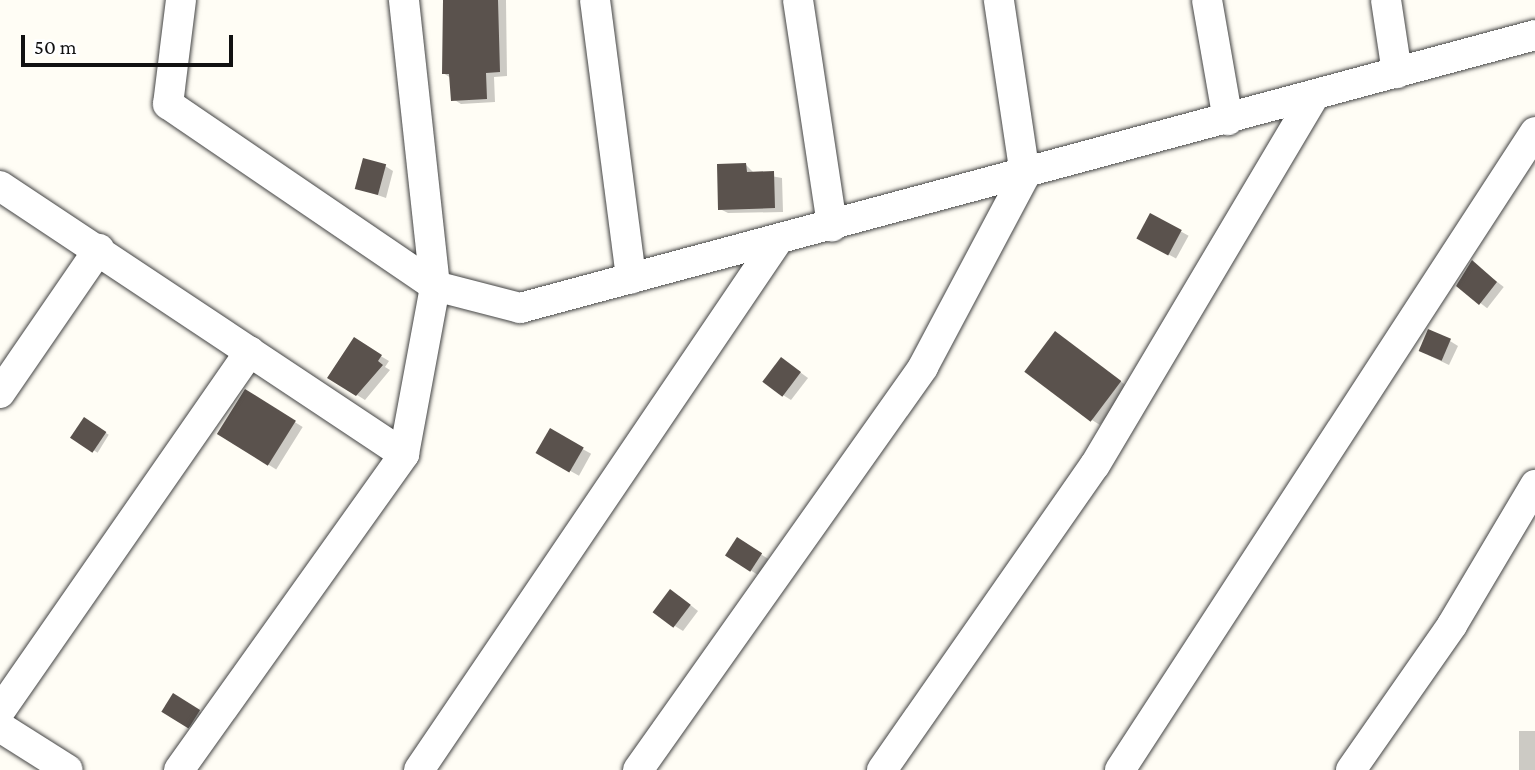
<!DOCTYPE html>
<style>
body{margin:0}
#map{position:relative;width:1535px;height:770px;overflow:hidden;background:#fffdf5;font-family:"Crimson Pro",serif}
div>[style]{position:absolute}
.shadow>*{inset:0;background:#0003;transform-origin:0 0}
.building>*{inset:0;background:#5a524d;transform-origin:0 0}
.roads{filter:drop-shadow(0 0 2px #444) drop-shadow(0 0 2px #444)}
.minor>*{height:30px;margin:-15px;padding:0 15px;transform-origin:15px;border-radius:15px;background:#fff}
span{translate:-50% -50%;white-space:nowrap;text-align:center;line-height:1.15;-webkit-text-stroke:7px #fff;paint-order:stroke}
.scale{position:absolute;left:21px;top:35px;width:212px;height:32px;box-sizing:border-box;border:4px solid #111;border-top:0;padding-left:9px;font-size:21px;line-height:24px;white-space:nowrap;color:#111;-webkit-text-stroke:5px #fff;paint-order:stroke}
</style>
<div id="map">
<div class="shadow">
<div style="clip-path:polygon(445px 0,506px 0,507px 76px,494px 77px,495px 102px,461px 104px,453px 99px,451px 78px,443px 73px)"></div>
<div style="clip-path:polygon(746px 165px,754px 173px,782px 178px,783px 212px,728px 213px,720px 209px)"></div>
<div style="clip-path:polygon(385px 166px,393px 171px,386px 198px,357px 188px)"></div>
<div style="left:1151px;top:215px;width:43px;height:26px;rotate:29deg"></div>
<div style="left:1473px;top:263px;width:39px;height:27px;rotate:38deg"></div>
<div style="clip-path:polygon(1063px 338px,1128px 387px,1100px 425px,1092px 420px)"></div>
<div style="clip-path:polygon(354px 340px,389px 361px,385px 367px,390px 370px,365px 400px,330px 378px)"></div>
<div style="clip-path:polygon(1450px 341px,1458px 346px,1449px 365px,1428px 355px)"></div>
<div style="clip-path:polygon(789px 364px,808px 378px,791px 400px,783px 395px)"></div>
<div style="left:245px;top:391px;width:68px;height:50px;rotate:32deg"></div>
<div style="left:85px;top:420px;width:28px;height:21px;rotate:32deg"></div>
<div style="left:550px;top:431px;width:47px;height:25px;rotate:29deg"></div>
<div style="left:738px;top:540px;width:36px;height:19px;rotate:32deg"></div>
<div style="clip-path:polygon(679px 596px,698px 611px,683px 631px,675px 626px)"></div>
<div style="clip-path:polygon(182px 700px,207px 716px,196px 731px,164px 710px)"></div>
<div style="left:1535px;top:731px;width:39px;height:16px;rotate:90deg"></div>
</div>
<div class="building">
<div style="clip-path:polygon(443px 0,498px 0,500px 72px,486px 73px,487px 99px,451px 101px,449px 74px,442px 74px)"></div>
<div style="left:363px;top:158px;width:24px;height:32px;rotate:15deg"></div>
<div style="clip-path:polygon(746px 163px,747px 172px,774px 171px,775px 208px,718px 210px,717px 164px)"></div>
<div style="left:1150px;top:213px;width:36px;height:29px;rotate:28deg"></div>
<div style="clip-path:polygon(1472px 260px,1497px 282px,1479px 305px,1456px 286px)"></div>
<div style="left:1428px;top:329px;width:25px;height:24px;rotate:23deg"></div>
<div style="left:1055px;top:331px;width:83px;height:51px;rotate:37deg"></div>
<div style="clip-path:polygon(354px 337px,382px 355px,378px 361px,383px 365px,356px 396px,327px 378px)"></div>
<div style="left:781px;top:357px;width:25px;height:31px;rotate:37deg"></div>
<div style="left:245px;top:389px;width:60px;height:53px;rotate:32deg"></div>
<div style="left:84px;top:417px;width:27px;height:25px;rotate:34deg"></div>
<div style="left:550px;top:428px;width:39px;height:29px;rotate:30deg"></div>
<div style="left:737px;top:537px;width:30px;height:22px;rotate:33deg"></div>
<div style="left:670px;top:589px;width:26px;height:29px;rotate:37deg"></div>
<div style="left:173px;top:693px;width:32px;height:22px;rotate:32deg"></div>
</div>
<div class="roads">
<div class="minor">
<div style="left:181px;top:0;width:105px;rotate:97.1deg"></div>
<div style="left:168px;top:104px;width:323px;rotate:34.3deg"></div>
<div style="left:435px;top:286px;width:88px;rotate:14.5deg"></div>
<div style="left:520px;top:308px;width:1051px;rotate:-15.05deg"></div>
<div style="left:595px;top:0;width:281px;rotate:82.6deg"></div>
<div style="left:798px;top:0;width:229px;rotate:81.4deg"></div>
<div style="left:1207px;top:0;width:122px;rotate:80.1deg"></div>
<div style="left:1386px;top:0;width:74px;rotate:81.4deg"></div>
<div style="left:0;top:186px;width:485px;rotate:33.6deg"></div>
<div style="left:0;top:393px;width:175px;rotate:-55.5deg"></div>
<div style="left:0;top:711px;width:438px;rotate:-55.2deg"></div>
<div style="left:0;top:727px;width:80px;rotate:32.3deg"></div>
<div style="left:179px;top:770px;width:388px;rotate:-54.5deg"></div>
<div style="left:404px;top:454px;width:171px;rotate:-79.5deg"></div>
<div style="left:435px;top:286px;width:288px;rotate:-96.2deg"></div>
<div style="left:419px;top:770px;width:640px;rotate:-55.89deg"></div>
<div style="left:638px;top:770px;width:494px;rotate:-54.7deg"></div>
<div style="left:923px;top:367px;width:217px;rotate:-62deg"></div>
<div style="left:1025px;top:175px;width:177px;rotate:-98.5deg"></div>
<div style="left:882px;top:770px;width:372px;rotate:-55.1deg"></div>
<div style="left:1095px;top:465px;width:429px;rotate:-59.3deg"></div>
<div style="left:1120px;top:770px;width:761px;rotate:-56.96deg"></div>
<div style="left:1351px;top:770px;width:177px;rotate:-55.1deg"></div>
<div style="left:1452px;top:625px;width:163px;rotate:-59.3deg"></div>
</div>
</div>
<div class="scale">50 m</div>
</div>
